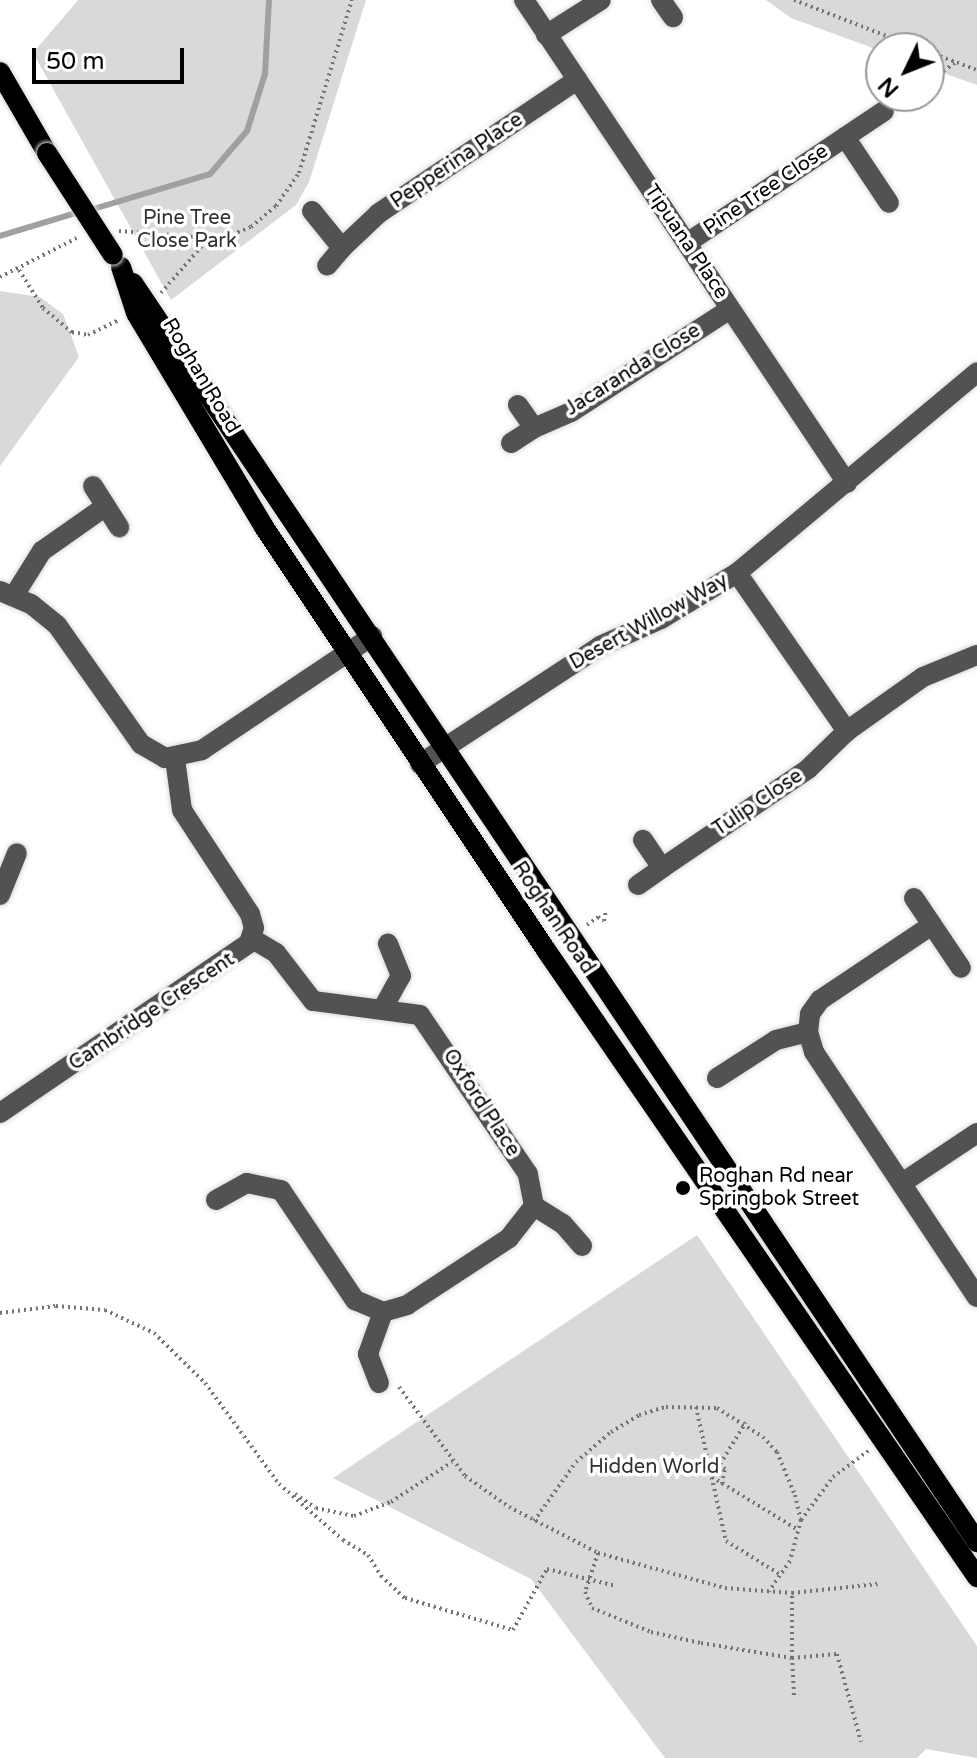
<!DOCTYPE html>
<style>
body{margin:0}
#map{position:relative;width:977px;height:1758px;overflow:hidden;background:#fff;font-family:"Varela Round",sans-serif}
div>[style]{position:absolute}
.green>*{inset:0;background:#d9d9d9}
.stream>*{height:6px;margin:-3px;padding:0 3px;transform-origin:3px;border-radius:3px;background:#a0a0a0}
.path>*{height:4px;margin-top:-2px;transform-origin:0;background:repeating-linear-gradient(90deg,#747474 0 2px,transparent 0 6px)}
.roads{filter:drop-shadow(0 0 2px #dbdbdb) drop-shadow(0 0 2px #dbdbdb)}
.minor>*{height:20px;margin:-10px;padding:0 10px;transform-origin:10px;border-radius:10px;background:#525252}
.major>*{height:20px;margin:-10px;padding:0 10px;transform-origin:10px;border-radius:10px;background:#000}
.bridges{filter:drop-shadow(0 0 2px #dbdbdb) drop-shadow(0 0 2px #dbdbdb)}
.major-bridge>*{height:20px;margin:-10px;padding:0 10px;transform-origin:10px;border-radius:10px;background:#000}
.dots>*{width:22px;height:22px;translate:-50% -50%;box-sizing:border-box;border:4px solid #fff;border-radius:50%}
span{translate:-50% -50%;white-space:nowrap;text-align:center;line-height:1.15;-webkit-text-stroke:7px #fff;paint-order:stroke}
.street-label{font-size:20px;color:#000}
.park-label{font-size:20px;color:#303030}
.poi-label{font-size:20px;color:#000}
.left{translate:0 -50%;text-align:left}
.north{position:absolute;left:865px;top:32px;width:80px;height:80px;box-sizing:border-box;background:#fff;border:2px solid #999;border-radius:50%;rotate:227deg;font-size:22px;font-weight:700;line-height:32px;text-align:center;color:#000}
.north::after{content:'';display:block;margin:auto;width:28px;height:36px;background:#000;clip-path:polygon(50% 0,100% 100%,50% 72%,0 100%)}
.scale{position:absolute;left:32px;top:48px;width:152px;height:36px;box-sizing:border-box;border:4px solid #000;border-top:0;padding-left:10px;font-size:24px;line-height:28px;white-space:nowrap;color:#000;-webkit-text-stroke:6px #fff;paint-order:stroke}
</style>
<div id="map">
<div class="green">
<div style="clip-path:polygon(78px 0,366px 0,309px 182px,296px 205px,171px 300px,33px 53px)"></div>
<div style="clip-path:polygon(766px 0,977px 0,977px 85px,929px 68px,929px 48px,881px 51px,791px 18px)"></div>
<div style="clip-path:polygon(0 291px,40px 297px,63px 314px,79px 357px,0 466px)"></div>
<div style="clip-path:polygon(697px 1235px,977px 1646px,977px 1758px,926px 1749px,917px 1758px,665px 1758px,531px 1579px,333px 1478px)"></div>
</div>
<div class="stream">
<div style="left:90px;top:210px;width:125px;rotate:-16.7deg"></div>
<div style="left:210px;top:174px;width:57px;rotate:-49.3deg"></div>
<div style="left:247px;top:131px;width:60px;rotate:-72.5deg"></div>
<div style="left:265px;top:74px;width:74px;rotate:-86.9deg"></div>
<div style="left:0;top:236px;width:83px;rotate:-16.9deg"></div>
</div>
<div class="path">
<div style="left:794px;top:0;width:132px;rotate:21.3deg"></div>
<div style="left:929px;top:52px;width:51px;rotate:20.6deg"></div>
<div style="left:929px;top:82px;width:34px;rotate:-37deg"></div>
<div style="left:119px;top:231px;width:102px;rotate:4.5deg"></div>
<div style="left:221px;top:239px;width:32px;rotate:-22deg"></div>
<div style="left:251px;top:227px;width:33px;rotate:-40deg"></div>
<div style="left:276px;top:206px;width:40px;rotate:-55.1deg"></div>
<div style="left:299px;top:173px;width:181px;rotate:-73deg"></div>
<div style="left:19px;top:270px;width:45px;rotate:57.7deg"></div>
<div style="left:43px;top:308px;width:38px;rotate:40deg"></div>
<div style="left:72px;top:332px;width:16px;rotate:11deg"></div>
<div style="left:88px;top:335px;width:34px;rotate:-26deg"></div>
<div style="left:0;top:277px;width:89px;rotate:-26.9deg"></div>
<div style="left:161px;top:293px;width:70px;rotate:-49deg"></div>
<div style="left:587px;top:925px;width:14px;rotate:-36deg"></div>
<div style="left:598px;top:917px;width:7px;rotate:34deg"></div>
<div style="left:604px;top:921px;width:10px;rotate:-79deg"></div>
<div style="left:0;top:1313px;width:56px;rotate:-7.1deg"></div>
<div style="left:56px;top:1306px;width:49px;rotate:4.7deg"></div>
<div style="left:105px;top:1310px;width:54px;rotate:25.1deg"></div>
<div style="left:154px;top:1333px;width:71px;rotate:44.4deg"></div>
<div style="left:205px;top:1383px;width:125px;rotate:53.8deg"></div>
<div style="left:279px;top:1484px;width:85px;rotate:41.2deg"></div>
<div style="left:343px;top:1540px;width:29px;rotate:31deg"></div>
<div style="left:368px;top:1555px;width:25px;rotate:58deg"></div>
<div style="left:381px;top:1576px;width:33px;rotate:43deg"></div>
<div style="left:405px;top:1598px;width:113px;rotate:16.5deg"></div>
<div style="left:513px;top:1630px;width:70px;rotate:-60.9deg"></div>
<div style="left:547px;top:1569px;width:71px;rotate:13.8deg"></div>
<div style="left:399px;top:1387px;width:111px;rotate:53.4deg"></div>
<div style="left:465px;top:1476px;width:54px;rotate:35.2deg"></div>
<div style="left:509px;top:1507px;width:100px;rotate:27.3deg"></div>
<div style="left:598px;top:1553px;width:132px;rotate:15.4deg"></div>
<div style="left:725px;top:1588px;width:67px;rotate:4.3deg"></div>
<div style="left:792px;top:1593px;width:86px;rotate:-6deg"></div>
<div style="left:696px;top:1407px;width:137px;rotate:77.4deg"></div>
<div style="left:726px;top:1541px;width:65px;rotate:31.7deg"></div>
<div style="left:712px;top:1477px;width:101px;rotate:31.6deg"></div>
<div style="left:722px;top:1484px;width:15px;rotate:-79deg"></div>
<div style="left:725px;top:1469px;width:7px;rotate:-135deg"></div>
<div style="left:720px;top:1464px;width:49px;rotate:-58.2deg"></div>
<div style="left:295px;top:1494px;width:25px;rotate:34deg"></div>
<div style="left:316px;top:1508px;width:39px;rotate:12deg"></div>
<div style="left:354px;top:1516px;width:40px;rotate:-21deg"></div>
<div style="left:391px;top:1502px;width:73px;rotate:-33.3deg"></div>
<div style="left:801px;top:1520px;width:54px;rotate:-53.3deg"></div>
<div style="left:833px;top:1477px;width:44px;rotate:-36.6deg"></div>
<div style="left:534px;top:1521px;width:72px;rotate:-54.6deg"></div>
<div style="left:576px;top:1462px;width:46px;rotate:-40.6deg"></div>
<div style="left:611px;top:1432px;width:33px;rotate:-31deg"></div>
<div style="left:639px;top:1415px;width:28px;rotate:-17deg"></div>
<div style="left:666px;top:1407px;width:51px;rotate:1.1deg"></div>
<div style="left:717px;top:1408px;width:54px;rotate:32.2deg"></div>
<div style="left:763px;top:1437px;width:21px;rotate:47deg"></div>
<div style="left:777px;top:1452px;width:47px;rotate:67.3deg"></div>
<div style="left:795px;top:1495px;width:26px;rotate:77deg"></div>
<div style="left:801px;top:1520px;width:42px;rotate:105deg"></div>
<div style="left:790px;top:1561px;width:37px;rotate:125deg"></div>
<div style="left:598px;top:1553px;width:41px;rotate:108.4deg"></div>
<div style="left:585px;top:1592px;width:17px;rotate:66deg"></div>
<div style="left:592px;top:1608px;width:64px;rotate:22.1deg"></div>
<div style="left:651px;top:1632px;width:51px;rotate:12.4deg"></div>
<div style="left:701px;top:1643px;width:92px;rotate:9.4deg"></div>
<div style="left:792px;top:1658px;width:65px;rotate:-90deg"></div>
<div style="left:794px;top:1695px;width:37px;rotate:-93deg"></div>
<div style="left:792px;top:1658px;width:45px;rotate:-5.1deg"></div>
<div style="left:837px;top:1654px;width:91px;rotate:74.7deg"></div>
</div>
<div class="roads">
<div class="minor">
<div style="left:524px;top:0;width:581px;rotate:56.23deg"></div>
<div style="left:661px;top:0;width:21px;rotate:55deg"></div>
<div style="left:546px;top:35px;width:65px;rotate:-32.5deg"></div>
<div style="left:845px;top:137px;width:79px;rotate:56.3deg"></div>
<div style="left:312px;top:211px;width:48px;rotate:51deg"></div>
<div style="left:342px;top:248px;width:23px;rotate:130deg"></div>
<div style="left:687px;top:243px;width:237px;rotate:-33.8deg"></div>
<div style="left:342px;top:248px;width:51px;rotate:-43.4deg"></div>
<div style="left:379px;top:213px;width:239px;rotate:-33.9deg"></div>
<div style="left:534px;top:428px;width:40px;rotate:-23.4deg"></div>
<div style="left:571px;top:412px;width:189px;rotate:-32.9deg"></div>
<div style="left:511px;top:443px;width:27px;rotate:-33deg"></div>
<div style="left:534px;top:428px;width:28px;rotate:-125deg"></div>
<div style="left:93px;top:486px;width:49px;rotate:57.6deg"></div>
<div style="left:737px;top:573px;width:193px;rotate:55.2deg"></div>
<div style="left:847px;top:731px;width:93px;rotate:-35.4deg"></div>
<div style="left:923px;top:677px;width:58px;rotate:-22.2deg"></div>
<div style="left:0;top:591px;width:34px;rotate:23deg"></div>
<div style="left:31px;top:604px;width:33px;rotate:39deg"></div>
<div style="left:57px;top:625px;width:146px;rotate:54.8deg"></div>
<div style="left:141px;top:744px;width:28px;rotate:30deg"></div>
<div style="left:165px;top:758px;width:38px;rotate:-12deg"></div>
<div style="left:202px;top:750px;width:205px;rotate:-33.8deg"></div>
<div style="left:15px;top:594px;width:51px;rotate:-57.9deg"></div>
<div style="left:42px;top:551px;width:78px;rotate:-35.1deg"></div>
<div style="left:420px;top:764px;width:215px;rotate:-33.2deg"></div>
<div style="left:600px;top:646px;width:67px;rotate:-23.9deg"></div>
<div style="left:661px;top:619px;width:89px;rotate:-31.2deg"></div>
<div style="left:737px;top:573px;width:313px;rotate:-39.9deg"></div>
<div style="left:662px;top:868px;width:176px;rotate:-34.1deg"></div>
<div style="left:808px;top:769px;width:54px;rotate:-44.3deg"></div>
<div style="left:638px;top:885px;width:29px;rotate:-35deg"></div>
<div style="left:662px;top:868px;width:34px;rotate:-124deg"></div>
<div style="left:0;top:895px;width:45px;rotate:-68deg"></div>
<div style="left:914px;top:898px;width:84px;rotate:56.1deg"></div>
<div style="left:932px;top:925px;width:135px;rotate:146.2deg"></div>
<div style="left:820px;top:1000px;width:17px;rotate:126deg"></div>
<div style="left:810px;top:1014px;width:18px;rotate:96deg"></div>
<div style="left:808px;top:1032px;width:21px;rotate:73deg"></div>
<div style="left:814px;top:1052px;width:294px;rotate:56.4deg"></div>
<div style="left:383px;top:1008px;width:37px;rotate:-61deg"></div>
<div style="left:401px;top:976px;width:35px;rotate:-112deg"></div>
<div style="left:717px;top:1078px;width:70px;rotate:-32.8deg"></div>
<div style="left:776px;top:1040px;width:33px;rotate:-14deg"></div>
<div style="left:0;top:1113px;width:301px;rotate:-34.3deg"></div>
<div style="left:249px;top:943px;width:16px;rotate:-72deg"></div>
<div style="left:254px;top:928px;width:15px;rotate:-106deg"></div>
<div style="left:250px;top:914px;width:124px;rotate:-123.2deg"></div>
<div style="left:182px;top:810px;width:51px;rotate:-97.8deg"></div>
<div style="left:902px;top:1183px;width:90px;rotate:-33.7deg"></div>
<div style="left:216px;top:1200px;width:35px;rotate:-29deg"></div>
<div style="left:247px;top:1183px;width:35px;rotate:12deg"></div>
<div style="left:281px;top:1190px;width:133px;rotate:56.1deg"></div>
<div style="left:355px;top:1300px;width:30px;rotate:23deg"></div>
<div style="left:383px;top:1312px;width:25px;rotate:-16deg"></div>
<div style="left:407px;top:1305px;width:122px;rotate:-33.3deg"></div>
<div style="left:509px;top:1238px;width:41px;rotate:-52deg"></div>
<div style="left:534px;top:1206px;width:33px;rotate:-101deg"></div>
<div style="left:528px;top:1174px;width:192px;rotate:-124.2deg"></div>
<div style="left:420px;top:1015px;width:108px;rotate:-172.5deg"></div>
<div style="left:313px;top:1001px;width:61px;rotate:-127.6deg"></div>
<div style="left:276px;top:953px;width:29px;rotate:-149deg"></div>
<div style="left:534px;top:1206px;width:34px;rotate:32deg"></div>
<div style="left:563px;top:1224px;width:29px;rotate:49deg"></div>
<div style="left:379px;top:1383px;width:31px;rotate:-111deg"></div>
<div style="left:368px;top:1354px;width:45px;rotate:-70.3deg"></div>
</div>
<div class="major">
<div style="left:0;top:72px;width:94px;rotate:59.9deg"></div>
<div style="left:121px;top:267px;width:48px;rotate:71.9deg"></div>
<div style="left:136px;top:313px;width:249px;rotate:59.1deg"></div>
<div style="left:264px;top:527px;width:508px;rotate:56.31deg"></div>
<div style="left:546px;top:950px;width:761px;rotate:55.5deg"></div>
<div style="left:133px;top:283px;width:1516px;rotate:56.16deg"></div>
</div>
</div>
<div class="bridges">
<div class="major-bridge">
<div style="left:47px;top:153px;width:121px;rotate:57.1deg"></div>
</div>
</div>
<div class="dots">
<div style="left:683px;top:1188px;background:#000"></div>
</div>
<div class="street-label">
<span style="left:457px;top:161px;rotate:-34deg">Pepperina Place</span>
<span style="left:766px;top:190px;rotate:-34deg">Pine Tree Close</span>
<span style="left:686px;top:242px;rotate:56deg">Tipuana Place</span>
<span style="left:633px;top:370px;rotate:-32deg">Jacaranda Close</span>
<span style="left:201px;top:376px;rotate:59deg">Roghan Road</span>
<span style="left:649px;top:622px;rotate:-29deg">Desert Willow Way</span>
<span style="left:758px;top:803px;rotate:-34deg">Tulip Close</span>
<span style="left:553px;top:918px;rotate:56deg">Roghan Road</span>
<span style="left:152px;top:1012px;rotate:-34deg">Cambridge Crescent</span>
<span style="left:481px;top:1103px;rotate:57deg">Oxford Place</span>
</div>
<div class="park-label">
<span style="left:187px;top:230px">Pine Tree<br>Close Park</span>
<span style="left:654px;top:1467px">Hidden World</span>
</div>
<div class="poi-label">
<span class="left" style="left:699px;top:1188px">Roghan Rd near<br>Springbok Street</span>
</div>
<div class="north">N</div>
<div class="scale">50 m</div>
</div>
